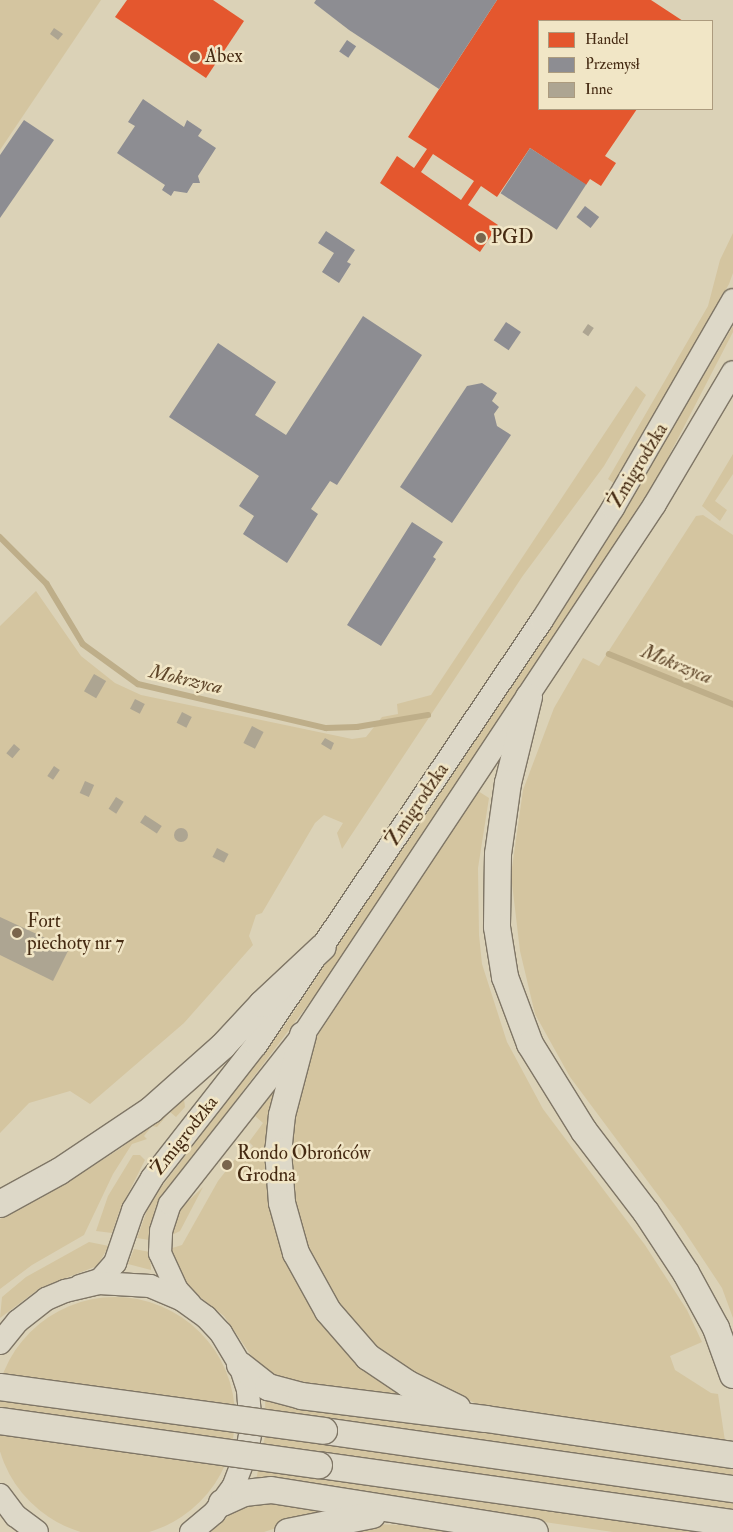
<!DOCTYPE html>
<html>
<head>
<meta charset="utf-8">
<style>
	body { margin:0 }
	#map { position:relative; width:733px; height:1532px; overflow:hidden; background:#dbd2b7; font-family:"IM FELL Double Pica",serif }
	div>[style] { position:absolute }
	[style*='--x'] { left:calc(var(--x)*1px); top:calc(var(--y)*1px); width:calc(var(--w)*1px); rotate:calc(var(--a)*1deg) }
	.green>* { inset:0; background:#d4c5a0 }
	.round { border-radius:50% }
	.shops>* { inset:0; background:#e4572e }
	.industry>* { inset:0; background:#8d8d92; transform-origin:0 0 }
	.stream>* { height:5.5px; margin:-2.75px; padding:0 2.75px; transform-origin:2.75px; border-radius:2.75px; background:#beae89 }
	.building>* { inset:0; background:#ada592; transform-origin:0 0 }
	.roads { filter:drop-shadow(1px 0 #7f7666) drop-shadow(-1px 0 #7f7666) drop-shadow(0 1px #7f7666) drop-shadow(0 -1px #7f7666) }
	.primary>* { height:22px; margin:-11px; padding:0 11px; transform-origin:11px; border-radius:11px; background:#ddd8c8 }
	.highway>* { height:26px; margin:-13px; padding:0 13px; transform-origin:13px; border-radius:13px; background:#ddd8c8 }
	.bridges { filter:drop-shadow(1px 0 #7f7666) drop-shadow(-1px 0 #7f7666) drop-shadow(0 1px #7f7666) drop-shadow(0 -1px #7f7666) }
	.highway-bridge>* { height:26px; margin:-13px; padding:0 13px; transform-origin:13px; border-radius:13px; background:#ddd8c8 }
	.dots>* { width:14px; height:14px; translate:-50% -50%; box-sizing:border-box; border:2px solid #f1e6c6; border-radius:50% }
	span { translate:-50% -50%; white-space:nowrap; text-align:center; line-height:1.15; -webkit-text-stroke:5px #f1e6c6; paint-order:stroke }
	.poi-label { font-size:19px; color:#452a12 }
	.left { translate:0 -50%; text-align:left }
	.street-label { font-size:19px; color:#452a12 }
	.water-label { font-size:20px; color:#60472b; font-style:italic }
	.legend { position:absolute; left:538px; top:20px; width:175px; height:90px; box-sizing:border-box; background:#f1e6c6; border:1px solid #ac9b7e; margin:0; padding:6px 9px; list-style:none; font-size:15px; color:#452a12 }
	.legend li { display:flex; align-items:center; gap:10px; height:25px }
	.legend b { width:25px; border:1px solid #ac9b7e }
</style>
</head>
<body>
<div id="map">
	<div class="green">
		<div style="clip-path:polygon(0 0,101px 0,0 150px)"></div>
		<div style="clip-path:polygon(733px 233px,733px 273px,729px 284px,615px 484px,608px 479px,708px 306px,720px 260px)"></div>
		<div style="clip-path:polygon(733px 326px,733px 332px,659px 475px,632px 518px,326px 981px,162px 1198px,155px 1209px,149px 1240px,137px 1238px,150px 1202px,283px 1028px,599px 552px)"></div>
		<div style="clip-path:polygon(636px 386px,646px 395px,604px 466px,522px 577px,342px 849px,337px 833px,343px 823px,324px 815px,315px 823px,262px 913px,256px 915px,249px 936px,253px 945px,184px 1023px,90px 1104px,70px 1091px,29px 1103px,0 1133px,0 626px,36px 591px,81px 656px,115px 683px,141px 695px,352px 739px,366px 737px,382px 717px,398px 714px,397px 704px,431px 695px)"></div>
		<div style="clip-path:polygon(733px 454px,733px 474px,715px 501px,727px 510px,720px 521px,702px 506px)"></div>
		<div style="clip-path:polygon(703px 515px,733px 535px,733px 1318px,722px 1288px,681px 1226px,570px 1077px,535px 1014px,520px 951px,511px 875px,523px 790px,554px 708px,583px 658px,599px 666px,696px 516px)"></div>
		<div style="clip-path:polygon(478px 791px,489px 798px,478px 868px,479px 935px,482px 964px,507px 1042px,543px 1109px,645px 1245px,687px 1310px,702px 1342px,670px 1356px,675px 1370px,711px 1393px,718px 1394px,725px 1441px,482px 1406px,405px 1373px,354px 1331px,297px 1232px,289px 1128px,314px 1041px)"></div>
		<div style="clip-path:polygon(279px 1076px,286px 1257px,311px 1306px,412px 1399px,299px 1385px,274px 1378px,257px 1364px,224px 1316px,186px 1286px,169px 1249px,182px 1245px,218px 1181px,236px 1158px,240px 1161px,253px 1146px,249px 1142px,263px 1123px,254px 1115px)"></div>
		<div style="clip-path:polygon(184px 1099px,185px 1107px,176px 1117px,170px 1112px,157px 1127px,152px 1126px,144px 1136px,147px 1139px,132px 1144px,113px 1174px,84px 1235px,32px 1265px,0 1289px,0 1219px,66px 1183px,121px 1148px)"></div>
		<div style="clip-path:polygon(133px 1155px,140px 1155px,145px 1160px,119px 1212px,112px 1233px,96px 1231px,108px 1196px)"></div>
		<div style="clip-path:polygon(203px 1187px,180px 1231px,168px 1237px,176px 1213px)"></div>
		<div style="clip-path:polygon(89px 1242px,109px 1246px,97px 1266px,40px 1288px,0 1318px,2px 1297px,26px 1277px)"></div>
		<div style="clip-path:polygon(134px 1249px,150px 1252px,151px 1270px,128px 1264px)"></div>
		<div class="round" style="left:-5px;top:1297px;width:240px;height:240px"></div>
		<div style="clip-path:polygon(265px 1399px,733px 1465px,733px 1532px,613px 1532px,256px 1480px,266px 1431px)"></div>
		<div style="clip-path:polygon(257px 1500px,330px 1510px,264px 1532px,211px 1532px,235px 1510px)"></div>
		<div style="clip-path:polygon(374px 1524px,424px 1526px,462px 1532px,320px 1532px)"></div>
	</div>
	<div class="shops">
		<div style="clip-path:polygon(127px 0,213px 0,244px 21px,206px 78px,115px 17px)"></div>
		<div style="clip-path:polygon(evenodd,497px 0,651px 0,683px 21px,539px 21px,539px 109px,637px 109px,605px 156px,616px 163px,601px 186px,590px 179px,586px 185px,530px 148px,497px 197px,481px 186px,468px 205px,498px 225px,480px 252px,380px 183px,397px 156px,414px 168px,427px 149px,408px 137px,497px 0,433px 154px,474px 181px,461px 200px,421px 172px,433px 154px)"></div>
	</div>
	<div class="industry">
		<div style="clip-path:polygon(316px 0,497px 0,439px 89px,349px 30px,314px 3px)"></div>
		<div style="left:347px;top:40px;width:11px;height:14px;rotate:34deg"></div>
		<div style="clip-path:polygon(143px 99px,184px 127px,187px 120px,202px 130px,198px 136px,216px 148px,198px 176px,200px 183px,193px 183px,187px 193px,174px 191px,171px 196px,162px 190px,165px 185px,117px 153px,135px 126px,128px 122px)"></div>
		<div style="clip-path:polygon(24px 120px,54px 140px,0 218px,0 155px)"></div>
		<div style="left:530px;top:148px;width:67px;height:54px;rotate:33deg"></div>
		<div style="left:585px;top:206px;width:18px;height:14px;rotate:38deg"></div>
		<div style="clip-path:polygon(326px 231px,355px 250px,347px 262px,351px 264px,339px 283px,322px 272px,334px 253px,318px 243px)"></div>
		<div style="clip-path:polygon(363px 316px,422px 355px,337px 485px,330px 481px,311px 509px,318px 514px,287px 563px,243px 534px,254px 516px,239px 506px,259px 476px,169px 417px,218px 343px,276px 382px,255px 415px,286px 435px)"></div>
		<div style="left:506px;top:322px;width:18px;height:22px;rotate:34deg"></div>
		<div style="clip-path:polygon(482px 383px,497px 393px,492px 401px,499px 407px,494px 414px,497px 426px,511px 435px,452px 523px,400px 487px,467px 386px)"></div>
		<div style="clip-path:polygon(412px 522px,443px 542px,433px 557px,436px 559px,381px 646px,347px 625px)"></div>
	</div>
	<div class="stream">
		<div style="--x:0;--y:537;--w:66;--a:45"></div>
		<div style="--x:47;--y:584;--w:70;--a:59"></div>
		<div style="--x:83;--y:644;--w:68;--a:36"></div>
		<div style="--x:138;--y:684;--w:193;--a:13.2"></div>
		<div style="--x:326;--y:728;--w:31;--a:-2"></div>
		<div style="--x:357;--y:727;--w:72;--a:-9.6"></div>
		<div style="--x:609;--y:654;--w:134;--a:22"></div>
	</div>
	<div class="building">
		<div style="clip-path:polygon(54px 28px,63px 34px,58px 40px,50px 34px)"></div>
		<div style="left:588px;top:324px;width:7px;height:10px;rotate:34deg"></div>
		<div style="left:94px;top:674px;width:14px;height:20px;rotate:30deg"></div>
		<div style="left:135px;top:699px;width:11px;height:11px;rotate:27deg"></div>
		<div style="left:182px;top:712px;width:11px;height:12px;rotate:27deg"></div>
		<div style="left:252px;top:726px;width:13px;height:19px;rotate:27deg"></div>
		<div style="clip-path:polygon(325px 738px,334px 743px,331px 750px,321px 744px)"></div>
		<div style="left:14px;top:744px;width:8px;height:12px;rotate:40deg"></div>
		<div style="left:54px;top:766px;width:7px;height:12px;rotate:34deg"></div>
		<div style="left:85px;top:781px;width:10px;height:13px;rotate:24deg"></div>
		<div style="left:116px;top:797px;width:9px;height:14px;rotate:32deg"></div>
		<div style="left:145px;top:815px;width:20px;height:9px;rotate:33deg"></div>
		<div class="round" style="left:174px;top:828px;width:14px;height:14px"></div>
		<div style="left:217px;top:848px;width:13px;height:10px;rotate:27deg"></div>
		<div style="clip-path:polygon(0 917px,69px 949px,53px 981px,0 955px)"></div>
	</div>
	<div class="roads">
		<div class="primary">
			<div style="--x:80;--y:1286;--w:21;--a:-17"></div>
			<div style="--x:100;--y:1280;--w:23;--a:-49"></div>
			<div style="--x:115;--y:1263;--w:56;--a:-71.2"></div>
			<div style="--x:133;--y:1210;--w:37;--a:-59"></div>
			<div style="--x:152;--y:1178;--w:169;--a:-52"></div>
			<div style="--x:256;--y:1045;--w:512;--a:-56.06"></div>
			<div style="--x:542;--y:620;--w:133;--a:-57.6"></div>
			<div style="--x:613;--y:508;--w:240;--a:-60"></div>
			<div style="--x:190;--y:1304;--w:19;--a:-133"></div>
			<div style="--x:177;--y:1290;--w:41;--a:-114.7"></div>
			<div style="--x:160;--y:1253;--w:22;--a:-87"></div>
			<div style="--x:161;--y:1231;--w:28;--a:-72"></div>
			<div style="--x:170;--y:1204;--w:215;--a:-51.8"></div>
			<div style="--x:303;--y:1035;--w:637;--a:-56.46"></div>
			<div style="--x:655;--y:504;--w:153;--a:-59.4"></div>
			<div style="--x:0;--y:1343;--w:28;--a:-51"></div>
			<div style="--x:18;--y:1321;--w:36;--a:-38"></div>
			<div style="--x:46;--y:1299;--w:21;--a:-23"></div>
			<div style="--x:65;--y:1291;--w:35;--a:-13"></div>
			<div style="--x:99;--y:1283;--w:51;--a:3.4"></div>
			<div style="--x:150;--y:1286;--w:34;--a:23"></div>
			<div style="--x:181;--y:1299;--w:31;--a:36"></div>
			<div style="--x:206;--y:1317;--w:22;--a:47"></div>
			<div style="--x:221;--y:1333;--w:37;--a:59"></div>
			<div style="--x:240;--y:1365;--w:26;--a:72"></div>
			<div style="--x:248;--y:1390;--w:40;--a:85.7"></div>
			<div style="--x:251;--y:1430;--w:21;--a:101"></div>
			<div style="--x:247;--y:1451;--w:39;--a:111"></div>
			<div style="--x:233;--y:1487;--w:32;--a:126"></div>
			<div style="--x:214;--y:1513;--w:30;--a:140"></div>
			<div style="--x:0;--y:1495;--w:26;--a:53"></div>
			<div style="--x:16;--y:1516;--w:26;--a:37"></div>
		</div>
		<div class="highway">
			<div style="--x:529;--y:697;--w:89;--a:103.7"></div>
			<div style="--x:508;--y:783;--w:72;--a:98"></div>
			<div style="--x:498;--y:854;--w:73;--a:90.8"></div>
			<div style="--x:497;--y:927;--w:51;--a:80.9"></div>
			<div style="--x:505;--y:977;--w:72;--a:69.5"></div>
			<div style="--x:530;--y:1044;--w:102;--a:58.2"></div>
			<div style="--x:584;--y:1131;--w:102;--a:52.6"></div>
			<div style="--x:646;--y:1212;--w:73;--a:56.7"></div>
			<div style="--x:686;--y:1273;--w:63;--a:61.4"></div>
			<div style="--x:716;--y:1328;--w:50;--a:70.1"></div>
			<div style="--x:303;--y:1035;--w:83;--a:104.7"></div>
			<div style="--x:282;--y:1115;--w:36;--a:96"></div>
			<div style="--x:278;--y:1151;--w:52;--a:85.6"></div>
			<div style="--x:282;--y:1203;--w:52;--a:74.4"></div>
			<div style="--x:296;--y:1253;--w:66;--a:61.1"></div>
			<div style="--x:328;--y:1311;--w:61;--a:49"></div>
			<div style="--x:368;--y:1357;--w:48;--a:34"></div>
			<div style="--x:408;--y:1384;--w:55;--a:26.1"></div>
			<div style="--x:0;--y:1204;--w:68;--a:-28.8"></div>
			<div style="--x:60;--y:1171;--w:110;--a:-33.8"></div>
			<div style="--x:151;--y:1110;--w:96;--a:-41.6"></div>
			<div style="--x:223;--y:1046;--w:57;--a:-47.1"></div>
			<div style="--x:262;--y:1004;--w:83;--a:-43.1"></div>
			<div style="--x:240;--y:1365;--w:36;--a:38"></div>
			<div style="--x:268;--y:1387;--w:34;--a:15"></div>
			<div style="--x:301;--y:1396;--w:186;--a:7.1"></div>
			<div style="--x:486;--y:1419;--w:250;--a:8.3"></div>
			<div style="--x:324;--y:1431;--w:413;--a:8.1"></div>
			<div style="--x:319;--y:1465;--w:418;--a:8"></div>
			<div style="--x:222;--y:1503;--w:24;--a:-24"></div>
			<div style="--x:244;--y:1493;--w:27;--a:-6"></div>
			<div style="--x:271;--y:1490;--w:267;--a:9"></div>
			<div style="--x:288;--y:1532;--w:86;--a:-11.4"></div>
		</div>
	</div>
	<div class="bridges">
		<div class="highway-bridge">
			<div style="--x:0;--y:1387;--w:327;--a:7.7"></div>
			<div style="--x:0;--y:1421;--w:322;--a:7.9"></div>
		</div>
	</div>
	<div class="dots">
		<div style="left:195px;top:57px;background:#7a654c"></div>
		<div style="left:481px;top:238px;background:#7a654c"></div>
		<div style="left:17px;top:933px;background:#7a654c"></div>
		<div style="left:227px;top:1165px;background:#7a654c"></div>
	</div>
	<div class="poi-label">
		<span class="left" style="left:205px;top:57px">Abex</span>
		<span class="left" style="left:491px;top:238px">PGD</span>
		<span class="left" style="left:27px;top:933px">Fort<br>piechoty nr 7</span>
		<span class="left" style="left:237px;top:1165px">Rondo Obrońców<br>Grodna</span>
	</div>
	<div class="street-label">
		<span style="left:639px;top:466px;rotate:-59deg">Żmigrodzka</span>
		<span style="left:418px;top:805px;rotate:-56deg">Żmigrodzka</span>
		<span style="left:185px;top:1136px;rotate:-52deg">Żmigrodzka</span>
	</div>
	<div class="water-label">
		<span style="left:677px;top:664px;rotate:22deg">Mokrzyca</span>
		<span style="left:186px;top:679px;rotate:13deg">Mokrzyca</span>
	</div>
	<ul class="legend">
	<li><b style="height:14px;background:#e4572e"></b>Handel</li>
	<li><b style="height:14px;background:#8d8d92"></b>Przemysł</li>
	<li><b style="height:14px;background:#ada592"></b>Inne</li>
	</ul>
</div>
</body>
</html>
